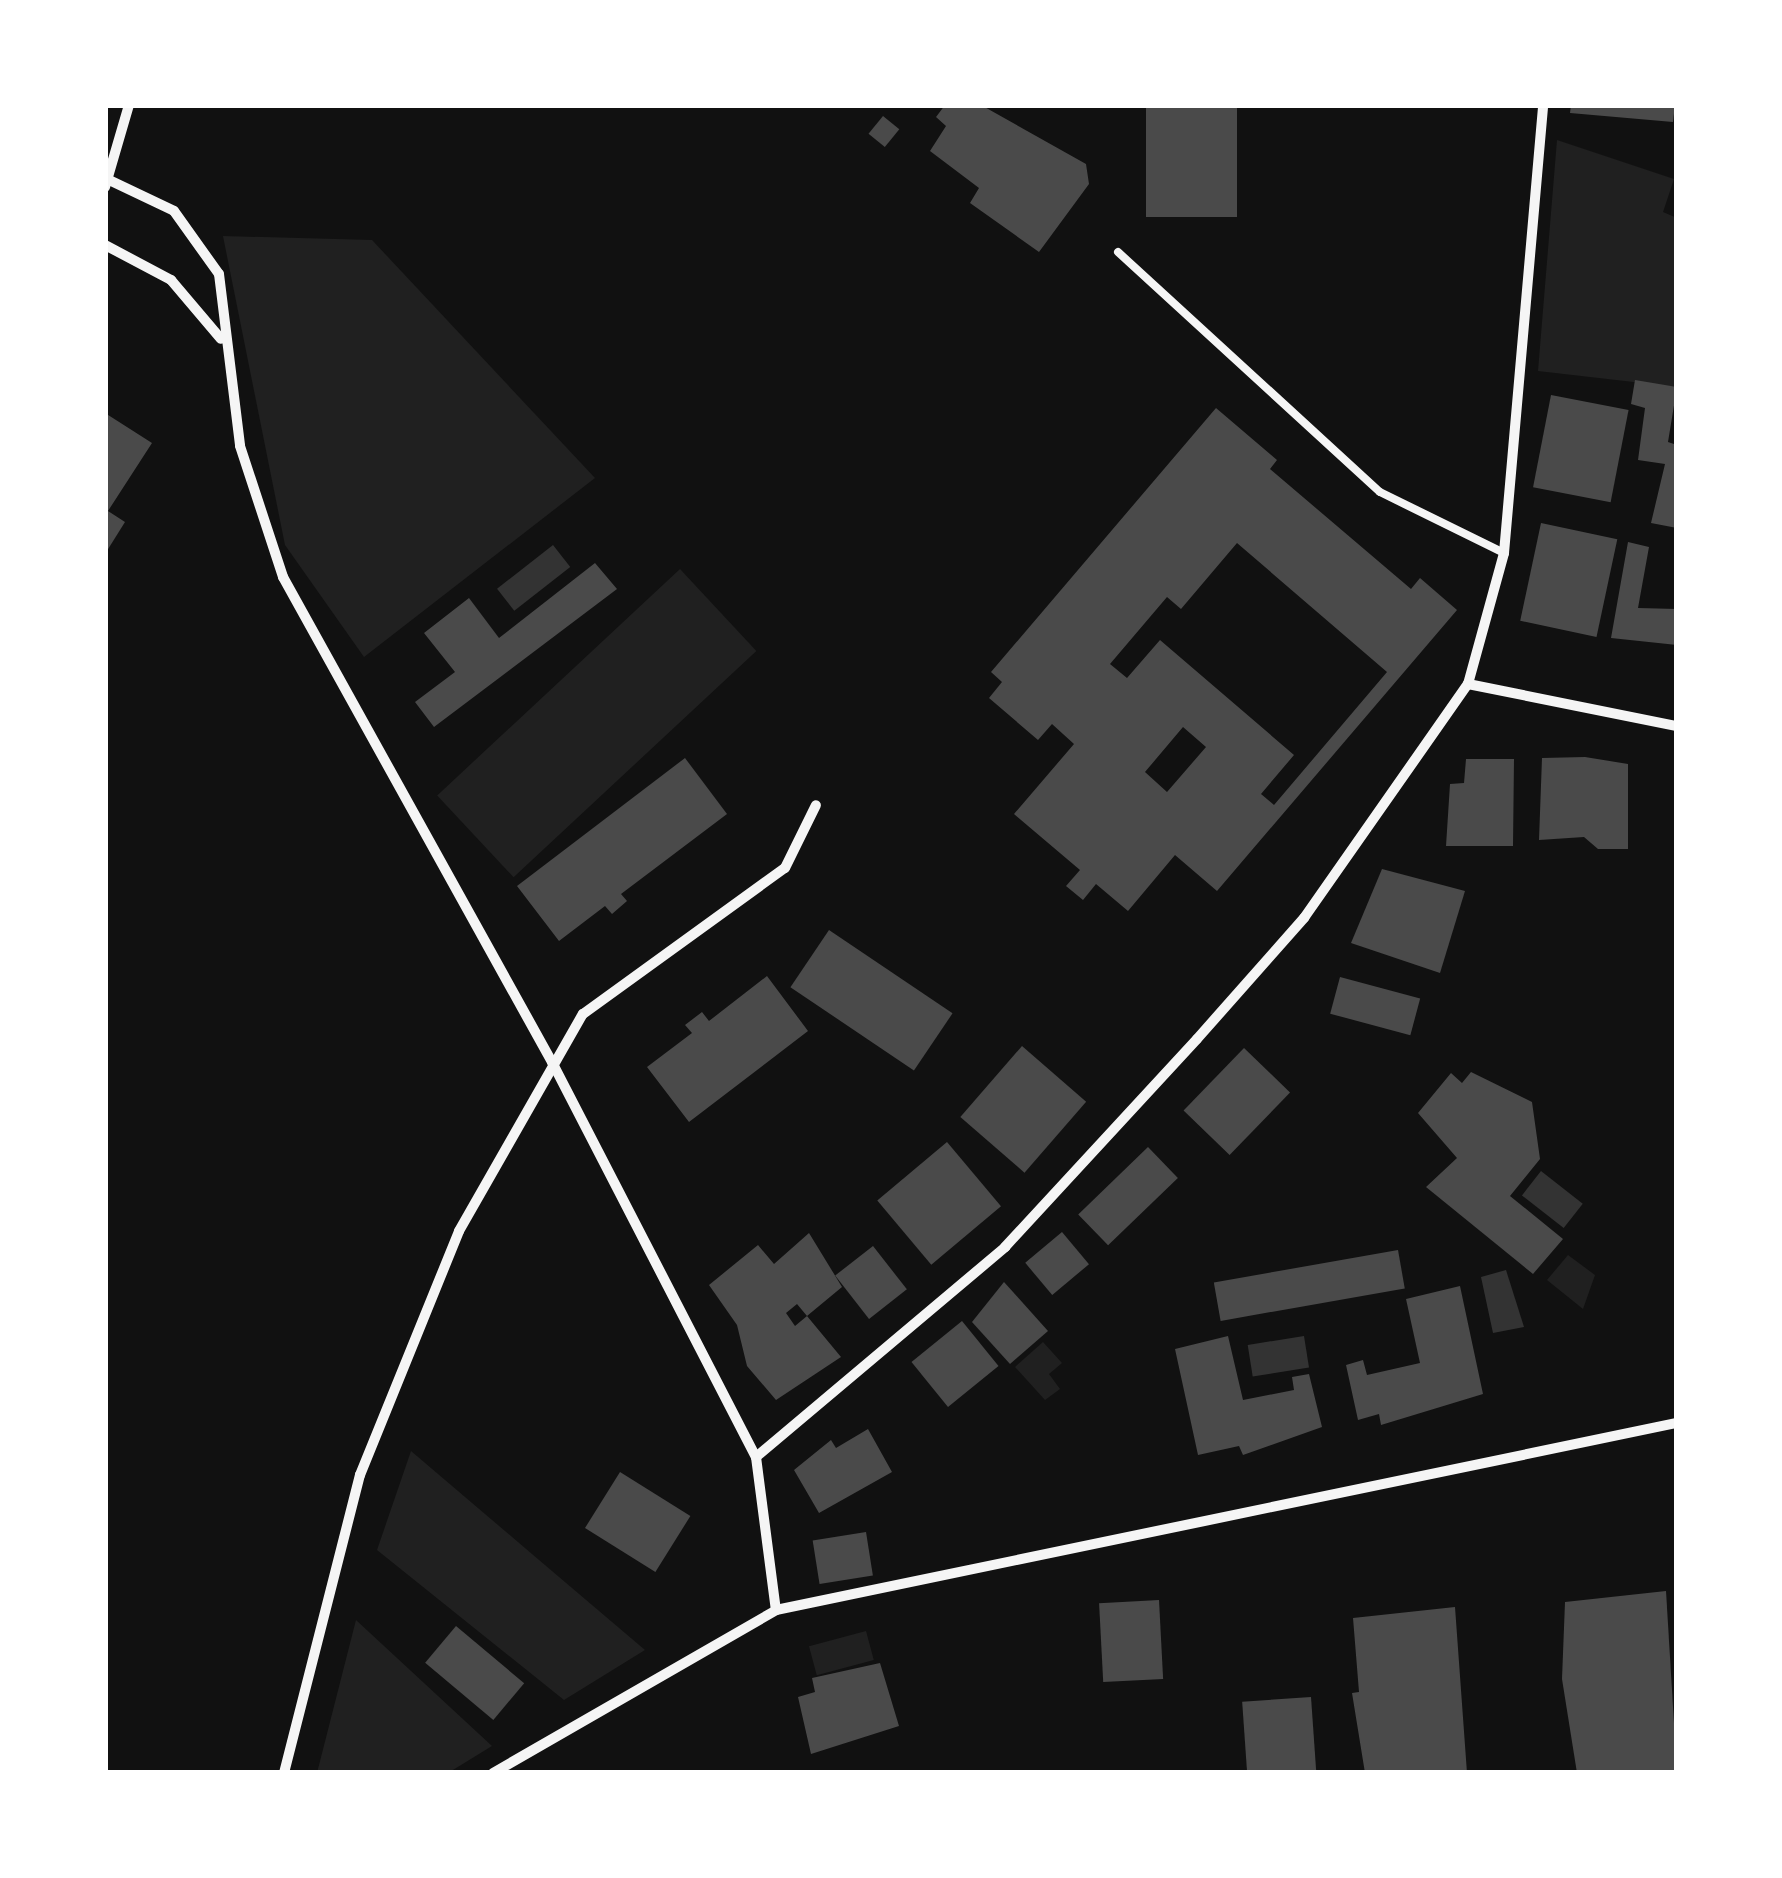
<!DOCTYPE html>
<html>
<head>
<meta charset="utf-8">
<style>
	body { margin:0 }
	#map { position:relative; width:1782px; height:1878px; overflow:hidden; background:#111; font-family:Commissioner,sans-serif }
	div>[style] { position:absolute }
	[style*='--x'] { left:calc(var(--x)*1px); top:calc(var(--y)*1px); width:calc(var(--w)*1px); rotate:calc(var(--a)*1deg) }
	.green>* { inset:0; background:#202020; transform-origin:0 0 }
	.water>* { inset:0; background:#333; transform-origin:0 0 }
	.building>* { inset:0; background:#4a4a4a; transform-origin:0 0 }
	.service>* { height:8px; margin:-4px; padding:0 4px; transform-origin:4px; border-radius:4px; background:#f5f5f5 }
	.minor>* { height:10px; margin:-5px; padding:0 5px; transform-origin:5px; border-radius:5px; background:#f5f5f5 }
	span { translate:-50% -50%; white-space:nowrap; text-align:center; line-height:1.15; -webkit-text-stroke:8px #fff; paint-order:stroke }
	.frame { position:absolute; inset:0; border:108px solid #fff; pointer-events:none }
</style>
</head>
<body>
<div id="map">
	<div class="green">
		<div style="clip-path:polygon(1557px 140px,1674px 179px,1663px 212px,1677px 218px,1677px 387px,1538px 371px)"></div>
		<div style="clip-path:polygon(223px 236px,372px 240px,595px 478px,364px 657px,285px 545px)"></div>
		<div style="left:680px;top:569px;width:112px;height:332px;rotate:47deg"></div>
		<div style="clip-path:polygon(1568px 1255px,1595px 1275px,1583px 1309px,1547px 1280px)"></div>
		<div style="clip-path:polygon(1043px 1342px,1062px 1363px,1049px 1374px,1060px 1389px,1045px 1400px,1015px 1367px)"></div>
		<div style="clip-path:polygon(411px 1451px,532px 1554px,645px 1650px,564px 1700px,377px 1550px)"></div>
		<div style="clip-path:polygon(356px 1620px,492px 1746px,448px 1773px,317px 1773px)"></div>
		<div style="left:866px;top:1631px;width:30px;height:59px;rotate:75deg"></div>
	</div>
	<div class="water">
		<div style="left:553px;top:545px;width:28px;height:71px;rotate:52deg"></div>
		<div style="left:1541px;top:1171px;width:53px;height:31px;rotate:38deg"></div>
		<div style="clip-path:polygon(1506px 1270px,1524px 1327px,1493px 1333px,1481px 1277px)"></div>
		<div style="left:1304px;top:1336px;width:32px;height:57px;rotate:81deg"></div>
	</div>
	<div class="building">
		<div style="clip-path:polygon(945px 105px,981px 105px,1086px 164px,1089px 184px,1039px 252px,970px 203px,979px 188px,930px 151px,946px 126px,936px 117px)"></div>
		<div style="left:1146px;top:105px;width:91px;height:112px"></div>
		<div style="clip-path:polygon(1571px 105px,1675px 105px,1673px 122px,1570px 113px)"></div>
		<div style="left:883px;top:116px;width:21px;height:23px;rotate:39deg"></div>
		<div style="clip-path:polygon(1635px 380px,1677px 387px,1668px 442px,1677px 445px,1677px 528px,1651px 523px,1665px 464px,1638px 460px,1645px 408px,1631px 404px)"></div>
		<div style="left:1551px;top:395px;width:79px;height:94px;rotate:11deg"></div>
		<div style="clip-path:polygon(evenodd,1216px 408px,1277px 460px,1270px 469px,1411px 589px,1420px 578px,1457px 610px,1217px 891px,1175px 855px,1128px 911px,1096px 884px,1083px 900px,1066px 886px,1080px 870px,1014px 814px,1074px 744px,1052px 724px,1038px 740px,989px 698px,1002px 682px,991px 672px,1216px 408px,1237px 543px,1387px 672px,1274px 805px,1261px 794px,1294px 755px,1160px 640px,1127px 678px,1110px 664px,1167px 597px,1181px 609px,1237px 543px,1216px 408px,1183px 727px,1206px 747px,1167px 792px,1145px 772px,1183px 727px)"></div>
		<div style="clip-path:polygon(105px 413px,152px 443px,108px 511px,125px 522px,105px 554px)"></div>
		<div style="left:1541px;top:523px;width:78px;height:100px;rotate:12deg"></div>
		<div style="clip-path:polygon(1628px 542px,1649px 547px,1638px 608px,1677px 609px,1677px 645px,1611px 638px)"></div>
		<div style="clip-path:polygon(595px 563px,617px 589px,434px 727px,415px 702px,455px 672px,424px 633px,469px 598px,499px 638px)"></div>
		<div style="clip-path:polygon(1585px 757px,1628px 764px,1628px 849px,1598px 849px,1584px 837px,1539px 840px,1542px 758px)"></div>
		<div style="clip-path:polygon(685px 758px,727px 814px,621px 894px,627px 901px,612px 914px,605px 906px,559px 941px,517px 886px)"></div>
		<div style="clip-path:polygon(1466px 759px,1514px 759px,1513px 846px,1446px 846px,1450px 784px,1464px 783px)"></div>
		<div style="clip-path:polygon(1382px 869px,1465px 891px,1440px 973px,1351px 943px)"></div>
		<div style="left:829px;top:930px;width:149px;height:69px;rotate:34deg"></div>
		<div style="clip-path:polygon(767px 976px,808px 1031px,689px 1122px,647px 1067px,692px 1033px,685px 1025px,702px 1012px,709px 1021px)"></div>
		<div style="left:1340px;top:977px;width:83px;height:38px;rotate:15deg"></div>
		<div style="left:1022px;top:1046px;width:85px;height:94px;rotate:41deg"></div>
		<div style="left:1244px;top:1048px;width:64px;height:87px;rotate:44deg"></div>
		<div style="clip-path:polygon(1471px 1072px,1532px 1102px,1540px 1159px,1510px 1196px,1563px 1239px,1533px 1274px,1426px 1187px,1457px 1158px,1418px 1113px,1451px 1073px,1462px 1083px)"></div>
		<div style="left:947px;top:1142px;width:84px;height:91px;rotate:50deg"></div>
		<div style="left:1148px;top:1147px;width:43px;height:97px;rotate:46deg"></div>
		<div style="left:1062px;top:1232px;width:42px;height:48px;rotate:50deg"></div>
		<div style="clip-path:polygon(evenodd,809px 1233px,842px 1287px,807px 1316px,841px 1357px,776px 1400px,747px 1366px,737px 1325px,709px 1285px,758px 1245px,774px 1264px,809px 1233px,797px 1304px,807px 1316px,795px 1326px,786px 1313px,797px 1304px)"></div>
		<div style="left:873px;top:1246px;width:55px;height:48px;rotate:52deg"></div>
		<div style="left:1398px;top:1250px;width:39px;height:187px;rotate:80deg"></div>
		<div style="clip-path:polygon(1004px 1282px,1048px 1331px,1010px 1364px,972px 1322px)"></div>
		<div style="clip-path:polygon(1460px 1286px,1483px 1394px,1381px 1425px,1379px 1414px,1358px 1420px,1346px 1365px,1363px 1360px,1367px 1375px,1420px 1363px,1406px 1299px)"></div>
		<div style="left:962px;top:1321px;width:58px;height:65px;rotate:51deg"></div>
		<div style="clip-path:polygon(1228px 1336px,1243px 1400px,1294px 1390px,1292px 1377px,1309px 1374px,1322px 1427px,1243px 1455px,1239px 1446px,1198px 1455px,1175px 1349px)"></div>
		<div style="clip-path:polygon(868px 1429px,892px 1472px,819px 1513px,794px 1470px,831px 1440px,836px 1448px)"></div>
		<div style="left:620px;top:1472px;width:83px;height:66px;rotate:32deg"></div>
		<div style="left:866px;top:1532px;width:44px;height:54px;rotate:81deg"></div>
		<div style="clip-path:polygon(1666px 1591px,1677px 1773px,1577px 1773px,1562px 1679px,1565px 1602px)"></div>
		<div style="left:1159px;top:1600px;width:79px;height:60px;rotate:87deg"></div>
		<div style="clip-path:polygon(1455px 1607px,1467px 1773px,1365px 1773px,1352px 1693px,1359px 1692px,1353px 1618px)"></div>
		<div style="left:456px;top:1626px;width:89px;height:48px;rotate:40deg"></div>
		<div style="clip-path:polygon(880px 1663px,899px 1726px,811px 1754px,798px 1697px,815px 1692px,812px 1678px)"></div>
		<div style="left:1311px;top:1697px;width:76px;height:69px;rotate:86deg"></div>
	</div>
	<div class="service">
		<div style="--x:1118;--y:252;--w:355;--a:42.5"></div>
		<div style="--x:1380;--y:492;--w:138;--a:26.2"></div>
	</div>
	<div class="minor">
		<div style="--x:107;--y:179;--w:74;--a:25.5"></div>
		<div style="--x:174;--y:211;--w:77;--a:54.5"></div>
		<div style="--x:219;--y:274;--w:173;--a:83"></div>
		<div style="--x:240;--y:446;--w:138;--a:71.8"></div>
		<div style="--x:283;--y:577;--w:555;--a:60.99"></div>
		<div style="--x:552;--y:1062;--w:445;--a:62.7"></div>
		<div style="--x:756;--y:1457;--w:154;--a:82.6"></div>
		<div style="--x:105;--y:187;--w:85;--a:-73.7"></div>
		<div style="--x:105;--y:245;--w:75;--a:27.9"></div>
		<div style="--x:171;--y:280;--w:77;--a:49.7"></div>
		<div style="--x:1468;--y:684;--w:213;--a:11.4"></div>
		<div style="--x:756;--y:1457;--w:326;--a:-40.1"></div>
		<div style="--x:1005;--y:1247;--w:283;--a:-47.3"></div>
		<div style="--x:1197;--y:1039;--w:162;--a:-48.5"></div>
		<div style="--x:1304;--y:918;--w:286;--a:-55"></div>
		<div style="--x:1468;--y:684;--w:136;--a:-74.6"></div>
		<div style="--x:1504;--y:553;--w:450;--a:-85"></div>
		<div style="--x:284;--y:1773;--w:308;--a:-75.7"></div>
		<div style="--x:360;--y:1475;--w:263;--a:-67.9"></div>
		<div style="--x:459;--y:1231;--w:250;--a:-60.3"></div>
		<div style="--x:583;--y:1014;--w:249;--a:-35.9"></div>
		<div style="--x:785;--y:868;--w:70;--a:-63.8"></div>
		<div style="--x:493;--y:1773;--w:327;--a:-29.9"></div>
		<div style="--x:776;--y:1610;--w:920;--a:-11.73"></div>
	</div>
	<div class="frame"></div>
</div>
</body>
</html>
